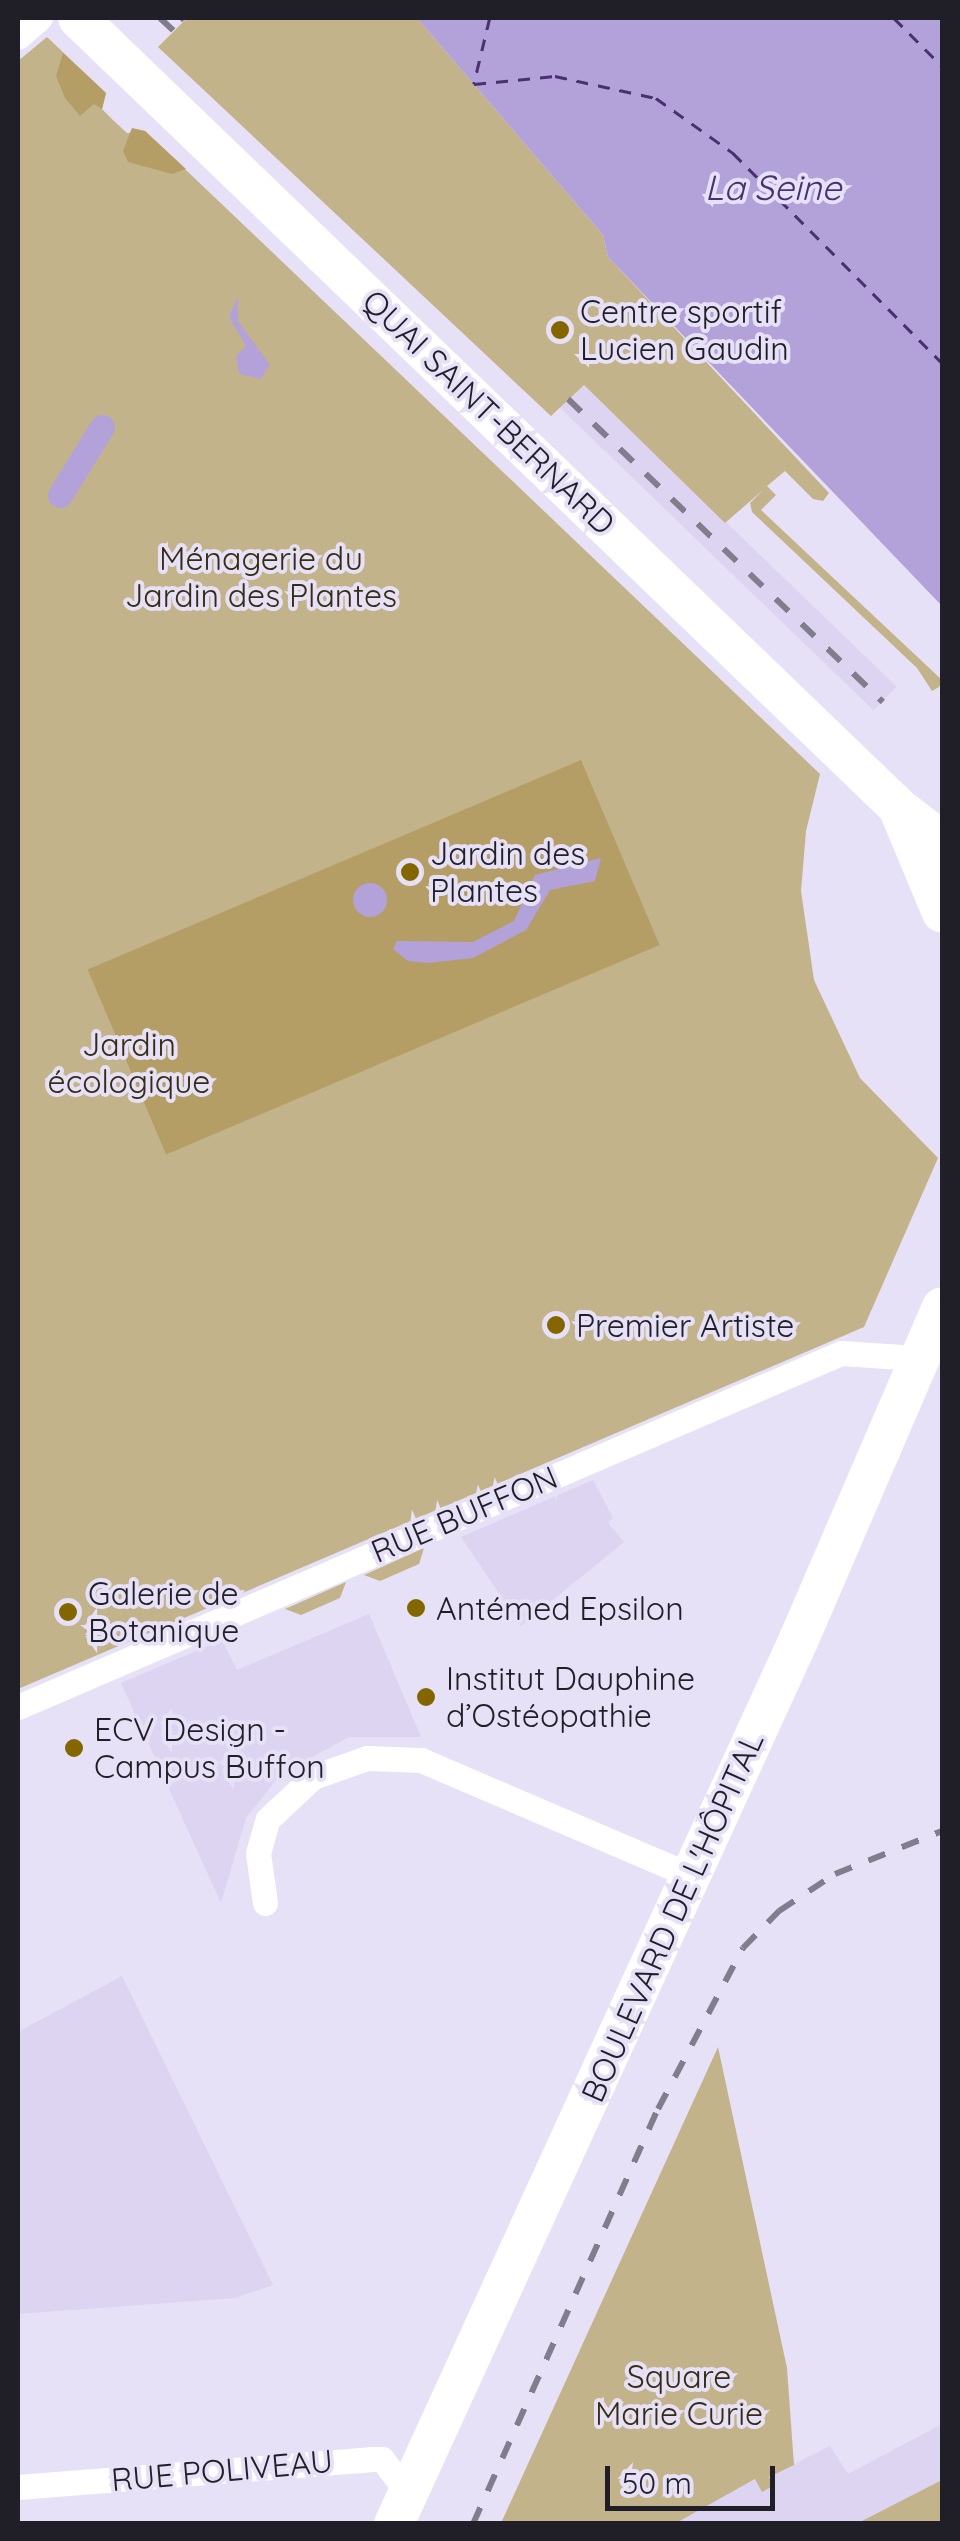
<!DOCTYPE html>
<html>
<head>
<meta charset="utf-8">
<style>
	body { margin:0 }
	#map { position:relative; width:960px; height:2541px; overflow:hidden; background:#e6e1f6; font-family:Quicksand,sans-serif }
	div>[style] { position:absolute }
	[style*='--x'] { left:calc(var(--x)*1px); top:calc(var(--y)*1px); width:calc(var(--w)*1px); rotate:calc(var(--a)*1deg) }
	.built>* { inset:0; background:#dcd4f0; transform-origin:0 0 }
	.green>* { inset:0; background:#c3b38a }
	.forest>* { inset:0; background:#b49e66; transform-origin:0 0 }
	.water>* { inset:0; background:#b2a2d9 }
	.round { border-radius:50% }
	.canal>* { height:25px; margin:-12.5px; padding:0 12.5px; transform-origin:12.5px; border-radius:12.5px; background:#b2a2d9 }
	.ferry>* { height:2.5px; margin-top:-1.25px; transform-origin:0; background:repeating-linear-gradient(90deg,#483071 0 12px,transparent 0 22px) }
	.minor>* { height:25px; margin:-12.5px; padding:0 12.5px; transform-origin:12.5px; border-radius:12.5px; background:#fff }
	.primary>* { height:40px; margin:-20px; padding:0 20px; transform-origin:20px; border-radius:20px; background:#fff }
	.rail>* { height:6px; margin-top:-3px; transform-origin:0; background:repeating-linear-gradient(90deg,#817d8c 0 18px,transparent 0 36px) }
	.dots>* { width:28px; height:28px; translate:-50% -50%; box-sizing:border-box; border:5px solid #e6e1f6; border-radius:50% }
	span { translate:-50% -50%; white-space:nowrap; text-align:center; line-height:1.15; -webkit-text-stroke:8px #e6e1f6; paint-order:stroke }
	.poi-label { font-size:32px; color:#201e26 }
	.left { translate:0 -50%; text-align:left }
	.street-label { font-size:32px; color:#201e26 }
	.park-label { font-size:32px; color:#372c12 }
	.water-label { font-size:35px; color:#483071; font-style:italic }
	.frame { position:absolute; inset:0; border:20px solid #201e26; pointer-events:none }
	.scale { position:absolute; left:605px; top:2466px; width:170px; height:45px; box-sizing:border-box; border:5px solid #201e26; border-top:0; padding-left:12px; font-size:30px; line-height:35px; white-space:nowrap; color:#201e26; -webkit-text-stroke:8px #e6e1f6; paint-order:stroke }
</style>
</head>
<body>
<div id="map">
	<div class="built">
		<div style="left:583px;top:384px;width:436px;height:33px;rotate:44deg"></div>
		<div style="clip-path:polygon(593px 1480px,613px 1518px,608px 1523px,624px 1542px,521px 1626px,461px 1537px)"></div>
		<div style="clip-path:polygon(369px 1614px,421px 1737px,349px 1737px,281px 1774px,246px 1818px,221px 1903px,121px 1683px,222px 1640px,237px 1670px)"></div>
		<div style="clip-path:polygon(122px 1976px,273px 2285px,235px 2298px,18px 2314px,18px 2032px)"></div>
		<div style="clip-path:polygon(942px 2424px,942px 2523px,675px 2521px,756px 2479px,762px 2491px,768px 2489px,769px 2477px,830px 2446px,848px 2474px)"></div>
	</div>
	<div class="green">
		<div style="clip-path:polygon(187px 18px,417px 18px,603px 235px,608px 257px,829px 493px,823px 501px,813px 499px,785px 471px,767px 486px,776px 495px,761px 510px,942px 680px,939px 687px,932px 691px,917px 668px,752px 512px,750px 503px,763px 490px,725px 523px,584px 385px,551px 416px,158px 47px)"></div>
		<div style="clip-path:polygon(47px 37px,106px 93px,102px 109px,114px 121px,127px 133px,145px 131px,820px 774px,806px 831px,801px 891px,814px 980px,860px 1078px,938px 1158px,864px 1327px,18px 1689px,18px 61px)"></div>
		<div style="clip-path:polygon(424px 1548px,419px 1564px,380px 1581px,364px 1575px)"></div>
		<div style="clip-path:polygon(346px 1582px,340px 1598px,301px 1615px,285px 1609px)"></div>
		<div style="clip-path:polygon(718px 2047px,787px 2368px,794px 2465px,769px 2477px,773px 2486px,762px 2492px,755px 2479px,676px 2523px,501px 2523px)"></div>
		<div style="clip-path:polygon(942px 2480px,942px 2523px,858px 2523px)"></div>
	</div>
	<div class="forest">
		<div style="clip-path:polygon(63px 53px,106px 93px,102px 109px,94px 104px,80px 116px,65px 98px,56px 76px)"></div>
		<div style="clip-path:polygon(132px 128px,145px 131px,186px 169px,172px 174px,128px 162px,123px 151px)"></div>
		<div style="left:581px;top:760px;width:201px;height:536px;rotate:67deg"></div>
	</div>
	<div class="water">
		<div style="clip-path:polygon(417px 18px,942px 18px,942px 606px,608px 257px,603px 235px)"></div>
		<div style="clip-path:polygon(238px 296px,238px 321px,270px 365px,261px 379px,239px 374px,236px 356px,246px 346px,229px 317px)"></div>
		<div style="clip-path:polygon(601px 858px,595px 881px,550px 890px,526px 930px,473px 958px,428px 963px,408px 961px,393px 949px,397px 941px,473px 942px,514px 921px,535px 875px)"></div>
		<div class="round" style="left:353px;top:883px;width:34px;height:34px"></div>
	</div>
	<div class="canal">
		<div style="--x:60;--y:495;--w:80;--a:-58.3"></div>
	</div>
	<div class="ferry">
		<div style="--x:490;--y:18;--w:68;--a:103.6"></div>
		<div style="--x:474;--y:84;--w:81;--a:-5.6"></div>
		<div style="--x:555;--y:76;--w:103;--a:12.3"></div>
		<div style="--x:656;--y:98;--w:95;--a:35.5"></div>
		<div style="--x:733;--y:153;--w:296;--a:45.1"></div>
		<div style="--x:894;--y:18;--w:68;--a:45"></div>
	</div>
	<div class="minor">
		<div style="--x:18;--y:37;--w:29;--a:-41"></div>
		<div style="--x:18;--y:1707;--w:896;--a:-23.27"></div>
		<div style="--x:841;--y:1353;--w:76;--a:3.8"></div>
		<div style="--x:265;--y:1903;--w:50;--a:-98"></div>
		<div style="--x:258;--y:1853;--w:35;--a:-74"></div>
		<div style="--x:268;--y:1819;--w:62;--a:-43"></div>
		<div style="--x:313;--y:1777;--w:57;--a:-19.4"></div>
		<div style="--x:367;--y:1758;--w:54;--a:2.1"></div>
		<div style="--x:421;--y:1760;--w:294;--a:23.2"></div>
		<div style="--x:18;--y:2487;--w:353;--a:-4.5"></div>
		<div style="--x:370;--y:2459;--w:12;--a:0"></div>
		<div style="--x:382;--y:2459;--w:44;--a:52.4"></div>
	</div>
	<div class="primary">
		<div style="--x:78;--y:18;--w:1139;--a:43.9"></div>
		<div style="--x:899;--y:808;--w:54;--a:37.5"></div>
		<div style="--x:900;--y:812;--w:109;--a:67.4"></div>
		<div style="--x:394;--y:2524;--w:973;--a:-65.41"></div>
		<div style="--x:799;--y:1639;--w:361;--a:-66.7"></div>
	</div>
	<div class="rail">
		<div style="--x:160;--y:18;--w:19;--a:43"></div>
		<div style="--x:182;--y:18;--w:3;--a:45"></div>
		<div style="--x:568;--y:399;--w:437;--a:43.9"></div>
		<div style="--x:473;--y:2524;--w:454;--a:-66"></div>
		<div style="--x:658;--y:2109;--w:182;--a:-62.2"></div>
		<div style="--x:743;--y:1948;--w:52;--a:-45.8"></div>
		<div style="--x:779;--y:1911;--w:67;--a:-33.5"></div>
		<div style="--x:835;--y:1874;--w:115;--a:-21.9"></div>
	</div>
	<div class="dots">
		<div style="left:560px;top:330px;background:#846600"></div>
		<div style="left:410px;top:872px;background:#846600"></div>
		<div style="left:556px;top:1325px;background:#846600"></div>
		<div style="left:416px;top:1608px;background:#846600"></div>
		<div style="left:68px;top:1612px;background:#846600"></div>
		<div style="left:426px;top:1697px;background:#846600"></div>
		<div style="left:74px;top:1748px;background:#846600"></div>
	</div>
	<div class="poi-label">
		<span class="left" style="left:580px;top:330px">Centre sportif<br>Lucien Gaudin</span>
		<span class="left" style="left:430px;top:872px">Jardin des<br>Plantes</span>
		<span class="left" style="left:576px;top:1325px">Premier Artiste</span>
		<span class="left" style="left:88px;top:1612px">Galerie de<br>Botanique</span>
		<span class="left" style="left:436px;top:1608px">Antémed Epsilon</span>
		<span class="left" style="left:446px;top:1697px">Institut Dauphine<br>d’Ostéopathie</span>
		<span class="left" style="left:94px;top:1748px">ECV Design -<br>Campus Buffon</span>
	</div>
	<div class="street-label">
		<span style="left:489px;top:412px;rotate:44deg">QUAI SAINT-BERNARD</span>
		<span style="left:464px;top:1514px;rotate:-23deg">RUE BUFFON</span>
		<span style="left:672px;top:1917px;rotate:-66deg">BOULEVARD DE L'HÔPITAL</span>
		<span style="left:222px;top:2470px;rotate:-5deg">RUE POLIVEAU</span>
	</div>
	<div class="park-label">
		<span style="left:261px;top:577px">Ménagerie du<br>Jardin des Plantes</span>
		<span style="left:129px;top:1063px">Jardin<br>écologique</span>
		<span style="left:679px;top:2395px">Square<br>Marie Curie</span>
	</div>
	<div class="water-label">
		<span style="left:773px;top:187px">La Seine</span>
	</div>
	<div class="frame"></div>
	<div class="scale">50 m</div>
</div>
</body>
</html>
